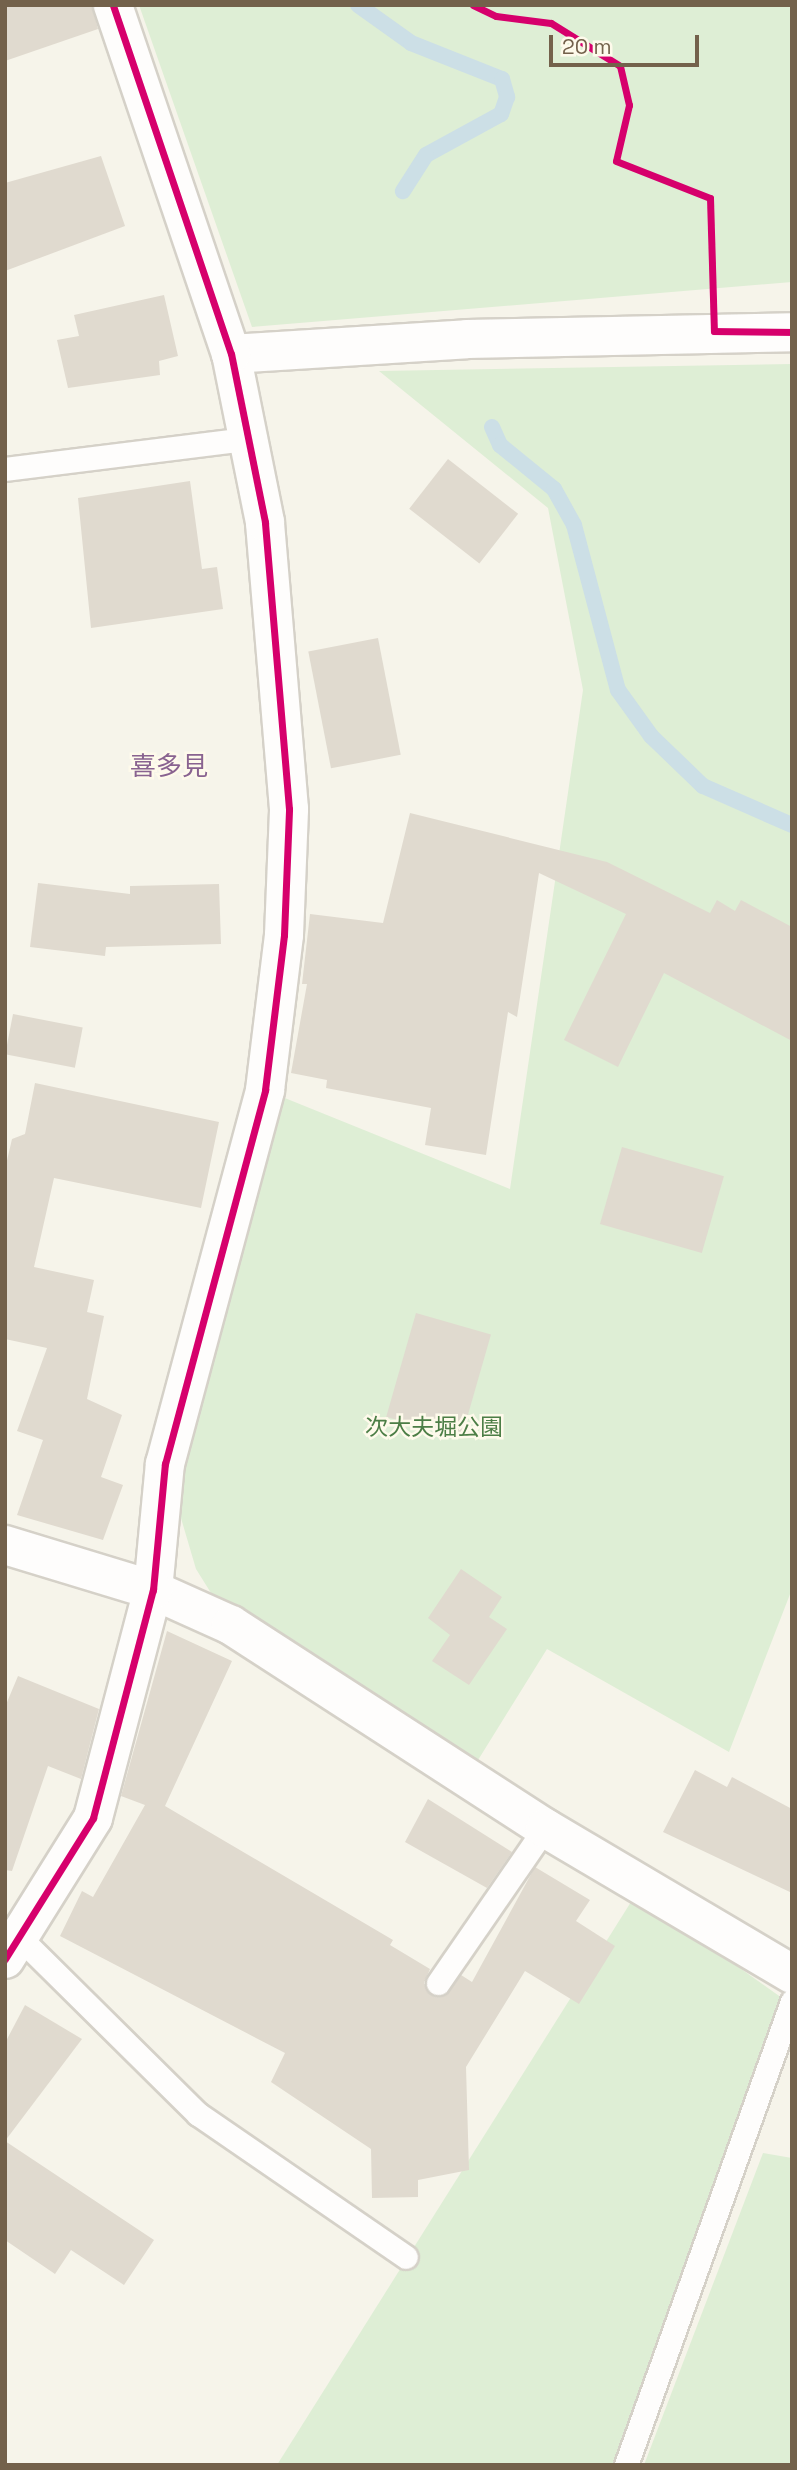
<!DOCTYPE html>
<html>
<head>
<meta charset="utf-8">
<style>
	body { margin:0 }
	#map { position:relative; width:797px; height:2470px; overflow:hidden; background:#f6f4ea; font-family:"Space Grotesk","Noto Sans JP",sans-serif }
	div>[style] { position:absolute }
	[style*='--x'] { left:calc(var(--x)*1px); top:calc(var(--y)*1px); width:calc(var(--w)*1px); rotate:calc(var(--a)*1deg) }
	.green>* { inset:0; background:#deeed5 }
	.stream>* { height:16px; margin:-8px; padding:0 8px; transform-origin:8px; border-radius:8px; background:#ccdfe6 }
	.building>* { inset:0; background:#e0dacf; transform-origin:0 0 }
	.roads { filter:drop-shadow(2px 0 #d5d1c8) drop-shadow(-2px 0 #d5d1c8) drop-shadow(0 2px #d5d1c8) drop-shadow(0 -2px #d5d1c8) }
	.lane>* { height:23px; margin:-11.5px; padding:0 11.5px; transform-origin:11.5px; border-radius:11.5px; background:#fefdfc }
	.street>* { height:38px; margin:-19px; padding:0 19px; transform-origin:19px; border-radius:19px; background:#fefdfc }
	.secondary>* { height:38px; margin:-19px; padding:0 19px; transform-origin:19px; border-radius:19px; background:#fefdfc }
	.cycleway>* { height:7px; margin:-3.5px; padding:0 3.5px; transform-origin:3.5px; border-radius:3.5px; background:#d6006c }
	span { translate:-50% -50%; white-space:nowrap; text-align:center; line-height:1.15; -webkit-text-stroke:5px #fefaeb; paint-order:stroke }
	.park-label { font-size:23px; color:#4c7e46 }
	.quarter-label { font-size:26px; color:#896390 }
	.frame { position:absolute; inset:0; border:7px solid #73614b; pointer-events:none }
	.scale { position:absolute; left:549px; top:35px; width:150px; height:32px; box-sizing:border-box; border:4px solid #73614b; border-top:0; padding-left:9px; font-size:21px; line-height:24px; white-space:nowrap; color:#73614b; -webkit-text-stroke:5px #fefaeb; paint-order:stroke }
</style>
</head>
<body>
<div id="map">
	<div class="green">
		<div style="clip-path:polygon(139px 5px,792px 5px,792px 282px,252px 327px)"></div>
		<div style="clip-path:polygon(792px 364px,792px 1589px,729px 1752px,547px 1649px,470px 1773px,231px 1625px,196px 1569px,165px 1464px,265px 1090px,510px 1189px,583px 690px,548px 508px,379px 371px)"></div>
		<div style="clip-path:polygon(636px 1894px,782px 1998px,612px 2465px,277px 2465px)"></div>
		<div style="clip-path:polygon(763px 2153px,792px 2158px,792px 2465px,644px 2465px)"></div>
	</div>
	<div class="stream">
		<div style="--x:358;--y:5;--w:65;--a:35.6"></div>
		<div style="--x:411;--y:43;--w:98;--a:21.6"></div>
		<div style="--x:502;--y:79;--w:19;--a:74"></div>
		<div style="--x:507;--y:97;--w:18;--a:109"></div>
		<div style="--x:501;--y:114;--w:85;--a:151.3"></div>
		<div style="--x:426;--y:155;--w:43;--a:122.6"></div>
		<div style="--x:492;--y:427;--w:20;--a:66"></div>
		<div style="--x:500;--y:445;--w:70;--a:39.2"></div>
		<div style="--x:554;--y:489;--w:41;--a:60.9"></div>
		<div style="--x:574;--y:525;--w:171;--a:75.1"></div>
		<div style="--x:618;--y:690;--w:57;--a:54.3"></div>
		<div style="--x:651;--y:736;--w:72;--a:43.9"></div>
		<div style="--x:703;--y:786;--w:97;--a:23.7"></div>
	</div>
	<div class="building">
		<div style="clip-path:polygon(5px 5px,92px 5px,98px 29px,5px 61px)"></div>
		<div style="clip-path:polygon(101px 156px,125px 226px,5px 271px,5px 183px)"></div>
		<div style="clip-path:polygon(164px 295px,178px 356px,159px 361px,160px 375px,68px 388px,57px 340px,79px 336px,74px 315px)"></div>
		<div style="left:448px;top:459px;width:89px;height:63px;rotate:38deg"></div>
		<div style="clip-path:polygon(190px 481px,202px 569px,217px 567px,223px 609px,91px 628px,78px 498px)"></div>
		<div style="left:378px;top:638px;width:119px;height:71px;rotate:79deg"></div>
		<div style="clip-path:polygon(410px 813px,607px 862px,710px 913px,717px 900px,735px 911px,741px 900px,792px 927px,792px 1041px,664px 973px,618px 1067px,564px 1040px,626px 914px,539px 873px,517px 1017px,508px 1012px,486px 1155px,425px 1145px,431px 1108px,326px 1088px,327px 1080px,291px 1073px,307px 984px,302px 984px,310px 914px,383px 923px)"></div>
		<div style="clip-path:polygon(38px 883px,130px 894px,130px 886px,219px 884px,221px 944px,106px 947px,105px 956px,30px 947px)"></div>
		<div style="left:13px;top:1014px;width:71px;height:41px;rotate:11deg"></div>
		<div style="clip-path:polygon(35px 1083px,219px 1122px,201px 1208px,54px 1178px,34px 1267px,94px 1280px,87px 1312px,104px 1316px,87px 1399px,122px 1415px,101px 1477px,123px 1485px,103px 1540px,17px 1515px,43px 1440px,17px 1431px,47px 1348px,5px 1339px,5px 1169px,12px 1139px,25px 1134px)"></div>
		<div style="left:622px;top:1147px;width:106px;height:80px;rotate:16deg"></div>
		<div style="left:416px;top:1313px;width:78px;height:108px;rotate:16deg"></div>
		<div style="clip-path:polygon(461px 1569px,502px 1597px,489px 1617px,507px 1629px,469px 1685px,432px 1661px,450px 1635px,428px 1618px)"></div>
		<div style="clip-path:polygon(167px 1631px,232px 1661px,165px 1806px,393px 1940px,390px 1945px,430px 1969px,424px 1983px,430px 1994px,445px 1995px,461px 1975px,472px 1982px,535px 1867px,590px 1900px,576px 1921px,615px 1946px,579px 2004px,525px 1971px,466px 2067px,469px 2170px,418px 2180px,418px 2197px,372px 2198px,371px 2149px,271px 2082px,285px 2053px,60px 1936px,82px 1891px,93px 1897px,145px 1805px,121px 1796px)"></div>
		<div style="clip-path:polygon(18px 1676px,99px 1709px,81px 1779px,48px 1766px,12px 1871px,5px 1870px,5px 1707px)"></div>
		<div style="clip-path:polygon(695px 1770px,727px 1787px,732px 1777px,792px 1809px,792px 1893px,663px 1832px)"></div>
		<div style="clip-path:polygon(428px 1799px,512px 1852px,487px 1888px,405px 1842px)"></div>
		<div style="clip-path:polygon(25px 2005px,82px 2039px,5px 2141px,5px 2043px)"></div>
		<div style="clip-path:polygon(5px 2141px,154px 2240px,124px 2285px,71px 2250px,55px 2274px,5px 2240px)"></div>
	</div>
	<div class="roads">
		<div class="lane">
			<div style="--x:5;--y:469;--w:244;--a:-7.1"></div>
			<div style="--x:17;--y:1935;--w:255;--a:44.7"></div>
			<div style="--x:198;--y:2114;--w:252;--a:34.5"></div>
			<div style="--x:438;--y:1983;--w:188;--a:-55.4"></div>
			<div style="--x:626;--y:2465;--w:493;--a:-70.3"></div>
		</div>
		<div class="street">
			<div style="--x:231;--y:354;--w:236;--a:-3.6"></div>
			<div style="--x:467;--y:339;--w:325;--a:-1.2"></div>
			<div style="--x:153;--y:1590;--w:85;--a:24.2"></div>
			<div style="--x:231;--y:1625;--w:374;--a:32.9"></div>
			<div style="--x:545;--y:1828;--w:287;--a:30.6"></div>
			<div style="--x:5;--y:1959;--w:166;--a:-58"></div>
			<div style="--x:93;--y:1818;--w:236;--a:-75.3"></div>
			<div style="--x:153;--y:1590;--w:127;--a:-84.6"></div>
			<div style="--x:165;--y:1464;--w:387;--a:-75"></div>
			<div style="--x:265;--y:1090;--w:156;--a:-83"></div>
			<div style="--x:284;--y:935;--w:126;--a:-87.7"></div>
			<div style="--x:289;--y:809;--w:288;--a:-94.8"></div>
			<div style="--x:265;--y:522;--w:171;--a:-101.4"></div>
			<div style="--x:231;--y:354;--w:368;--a:-108.7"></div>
		</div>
		<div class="secondary">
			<div style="--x:5;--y:1545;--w:155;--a:16.9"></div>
		</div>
	</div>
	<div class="cycleway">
		<div style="--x:473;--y:5;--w:25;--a:26"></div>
		<div style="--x:496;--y:16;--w:55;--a:7.3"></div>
		<div style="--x:551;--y:23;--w:81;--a:31.9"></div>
		<div style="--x:620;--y:66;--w:40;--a:77"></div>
		<div style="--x:629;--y:105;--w:57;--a:103.1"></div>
		<div style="--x:616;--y:161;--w:101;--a:21.5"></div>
		<div style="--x:710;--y:198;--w:133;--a:88.3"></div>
		<div style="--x:714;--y:331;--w:78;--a:0.7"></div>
		<div style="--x:5;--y:1959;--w:166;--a:-58"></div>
		<div style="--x:93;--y:1818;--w:236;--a:-75.3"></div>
		<div style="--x:153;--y:1590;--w:127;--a:-84.6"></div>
		<div style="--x:165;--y:1464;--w:387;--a:-75"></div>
		<div style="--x:265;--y:1090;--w:156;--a:-83"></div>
		<div style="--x:284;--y:935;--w:126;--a:-87.7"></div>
		<div style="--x:289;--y:809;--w:288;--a:-94.8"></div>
		<div style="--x:265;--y:522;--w:171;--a:-101.4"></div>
		<div style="--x:231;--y:354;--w:368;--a:-108.7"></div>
	</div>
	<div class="park-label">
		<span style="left:434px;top:1427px">次大夫堀公園</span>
	</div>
	<div class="quarter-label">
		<span style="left:169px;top:767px">喜多見</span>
	</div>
	<div class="frame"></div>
	<div class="scale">20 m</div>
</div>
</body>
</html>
